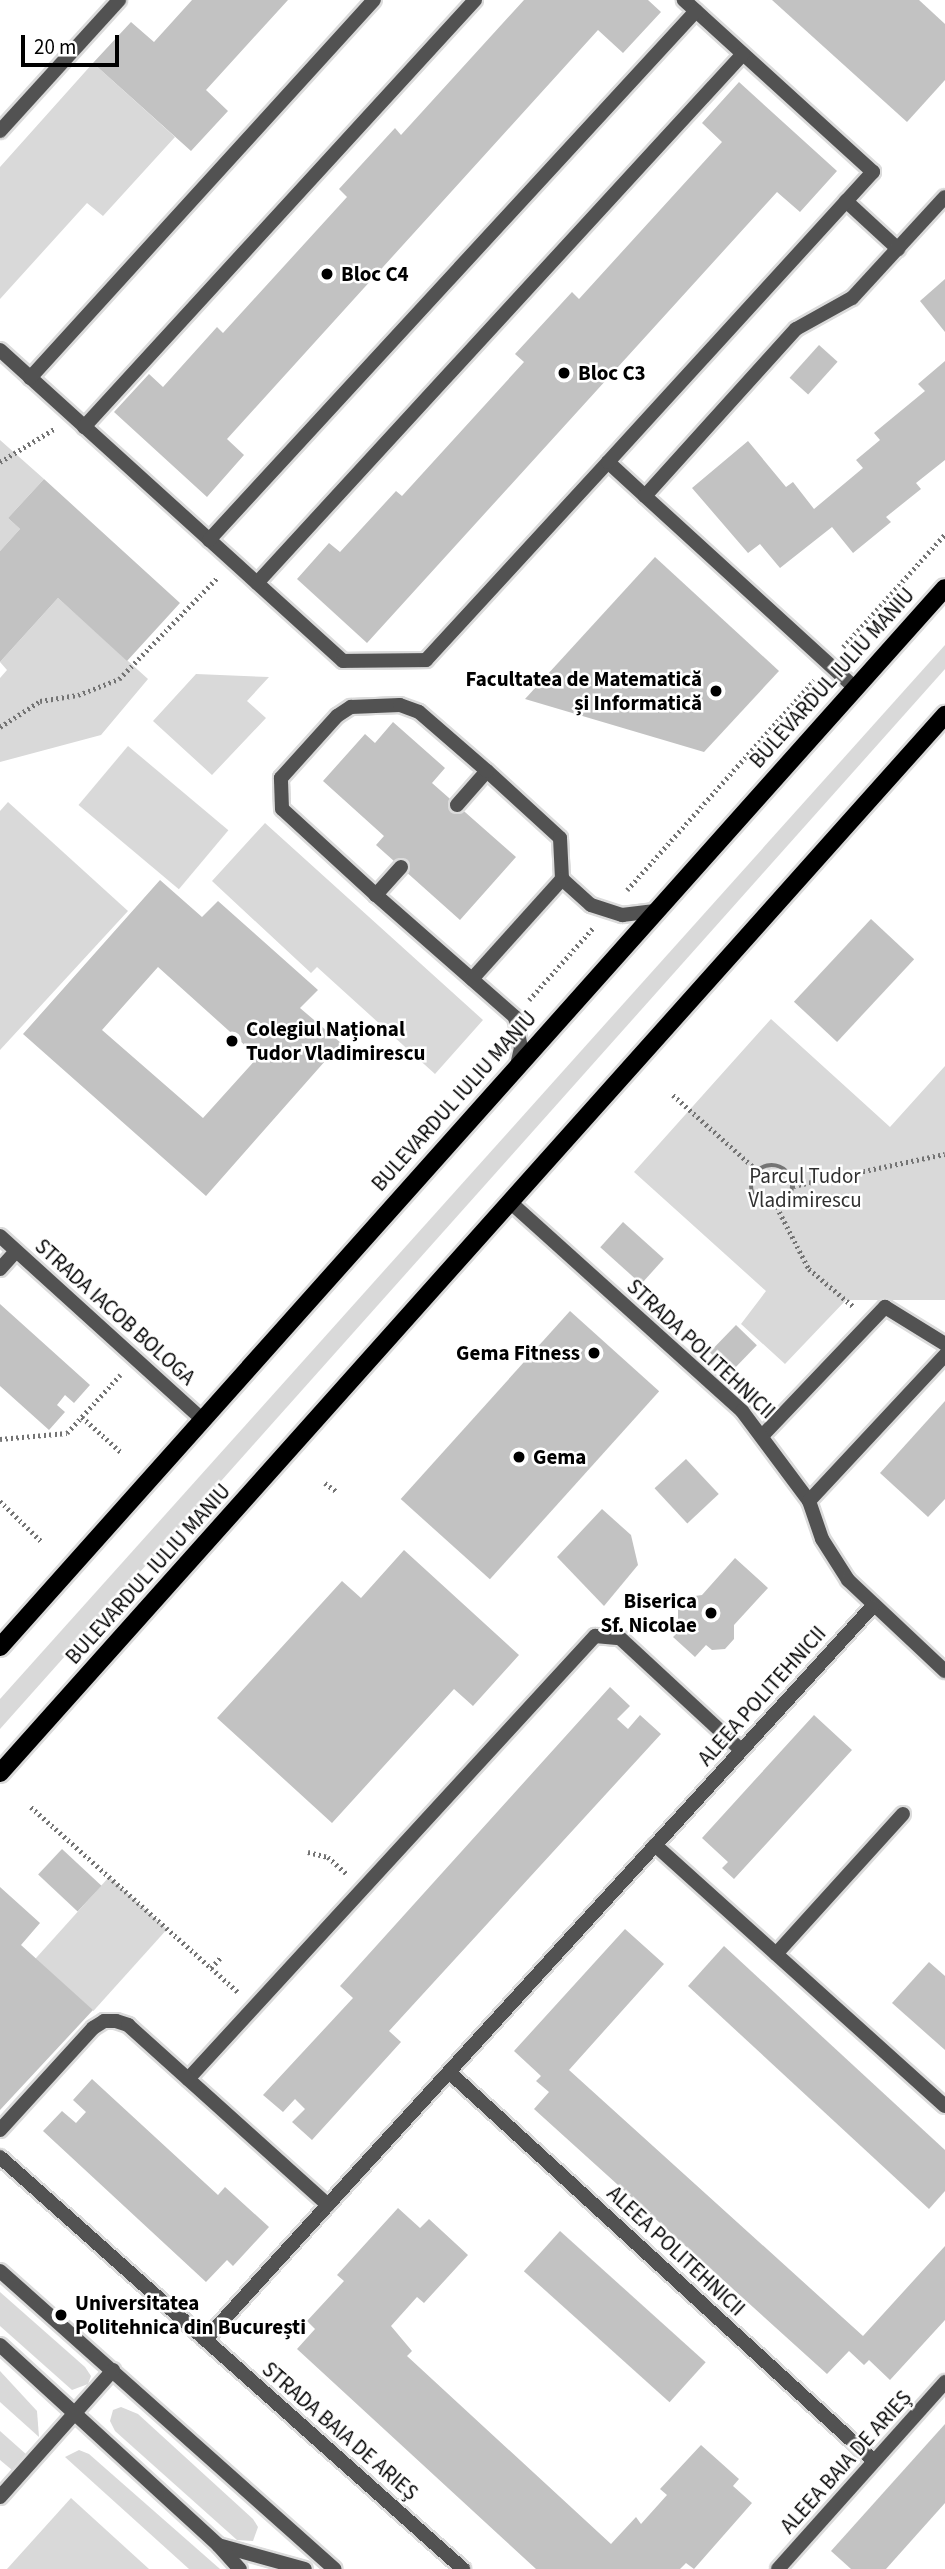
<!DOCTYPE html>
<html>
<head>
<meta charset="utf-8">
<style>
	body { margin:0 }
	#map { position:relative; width:945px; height:2569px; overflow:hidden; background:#fff; font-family:"Source Sans 3",sans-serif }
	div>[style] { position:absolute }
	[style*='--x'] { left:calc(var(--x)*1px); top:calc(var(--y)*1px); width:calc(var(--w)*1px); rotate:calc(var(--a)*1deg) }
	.green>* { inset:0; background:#d9d9d9; transform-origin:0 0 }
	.building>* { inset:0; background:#c2c2c2; transform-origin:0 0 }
	.path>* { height:4.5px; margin-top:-2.25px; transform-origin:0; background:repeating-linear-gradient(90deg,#747474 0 2px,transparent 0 5.5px) }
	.path>.ring { margin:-2.25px; padding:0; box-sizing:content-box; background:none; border:4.5px solid #747474; border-radius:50% }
	.roads { filter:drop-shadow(2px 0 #dbdbdb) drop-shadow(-2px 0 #dbdbdb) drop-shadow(0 2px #dbdbdb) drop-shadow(0 -2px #dbdbdb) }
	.service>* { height:14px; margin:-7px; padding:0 7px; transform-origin:7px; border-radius:7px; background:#525252 }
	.minor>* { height:14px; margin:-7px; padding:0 7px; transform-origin:7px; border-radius:7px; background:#525252 }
	.primary>* { height:18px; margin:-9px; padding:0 9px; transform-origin:9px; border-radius:9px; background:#000 }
	.dots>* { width:19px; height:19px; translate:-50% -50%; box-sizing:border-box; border:4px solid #fff; border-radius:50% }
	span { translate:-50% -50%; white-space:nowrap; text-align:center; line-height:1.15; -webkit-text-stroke:5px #fff; paint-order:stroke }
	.poi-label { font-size:21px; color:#000; font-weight:700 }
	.left { translate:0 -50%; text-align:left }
	.right { translate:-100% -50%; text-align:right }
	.street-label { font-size:21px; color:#000 }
	.park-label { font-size:21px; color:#303030 }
	.scale { position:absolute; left:21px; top:35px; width:98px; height:32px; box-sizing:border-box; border:4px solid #000; border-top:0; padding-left:9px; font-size:21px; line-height:24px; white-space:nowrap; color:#000; -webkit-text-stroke:5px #fff; paint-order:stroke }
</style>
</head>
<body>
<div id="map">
	<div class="green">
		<div style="clip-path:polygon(93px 63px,175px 137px,103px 216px,87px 203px,0 299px,0 167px)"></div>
		<div style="clip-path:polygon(0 440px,44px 479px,8px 518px,20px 529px,0 551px)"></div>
		<div style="clip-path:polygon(58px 598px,148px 679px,101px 735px,0 762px,0 678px,7px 670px,0 662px)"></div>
		<div style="clip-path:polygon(945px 645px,945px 669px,0 1729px,0 1699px)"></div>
		<div style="clip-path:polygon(196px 674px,269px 677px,247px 701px,266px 718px,212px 775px,153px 721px)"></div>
		<div style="left:128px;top:746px;width:131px;height:77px;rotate:40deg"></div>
		<div style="clip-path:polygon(8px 802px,128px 911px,0 1050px,0 811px)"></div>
		<div style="clip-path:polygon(265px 823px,483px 1020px,435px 1074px,317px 967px,311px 973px,212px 881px)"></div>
		<div style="clip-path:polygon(771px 1019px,890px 1127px,945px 1066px,945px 1300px,846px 1300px,785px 1364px,741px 1324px,766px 1291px,634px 1172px)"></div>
		<div style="left:109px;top:1877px;width:78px;height:110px;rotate:42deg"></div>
		<div style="clip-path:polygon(0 2292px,85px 2367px,91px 2376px,88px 2384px,72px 2390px,0 2326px)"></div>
		<div style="clip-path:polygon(0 2371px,37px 2411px,39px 2437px,0 2402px)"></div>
		<div style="clip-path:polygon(121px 2407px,138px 2414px,253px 2519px,258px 2527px,253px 2541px,237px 2540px,115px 2431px,110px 2421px,113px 2410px)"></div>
		<div style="clip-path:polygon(0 2431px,27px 2455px,12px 2470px,0 2460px)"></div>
		<div style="clip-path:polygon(79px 2450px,89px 2454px,220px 2569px,189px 2569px,65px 2457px)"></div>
		<div style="clip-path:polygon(71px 2498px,149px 2569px,7px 2569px)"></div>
	</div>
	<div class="building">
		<div style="clip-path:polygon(192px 0,288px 0,206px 90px,228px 111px,191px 151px,93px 63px,131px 22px,154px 42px)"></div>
		<div style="clip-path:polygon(524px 0,648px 0,661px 12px,623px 53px,598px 30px,227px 439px,244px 455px,207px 497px,114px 412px,149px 374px,163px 387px,217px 327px,223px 333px,347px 197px,339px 189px,395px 128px,401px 135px)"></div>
		<div style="clip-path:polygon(772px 0,919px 0,945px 24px,945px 80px,907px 122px)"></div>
		<div style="clip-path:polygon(739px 82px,837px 171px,800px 212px,777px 192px,367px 643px,297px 579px,329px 543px,340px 552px,396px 491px,402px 496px,524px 362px,515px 354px,572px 292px,579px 299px,722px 142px,702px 123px)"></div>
		<div style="clip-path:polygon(945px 279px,945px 332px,920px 301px)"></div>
		<div style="left:819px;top:345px;width:25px;height:44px;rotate:42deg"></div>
		<div style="clip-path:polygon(945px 361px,945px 460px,916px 483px,921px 489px,886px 517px,891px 522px,853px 553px,832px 527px,780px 568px,760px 544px,748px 553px,692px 488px,748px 441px,786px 487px,793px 482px,814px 509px,863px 468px,856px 460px,880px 440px,874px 433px,925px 391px,918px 384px)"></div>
		<div style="clip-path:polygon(44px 479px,180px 603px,127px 661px,58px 598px,0 662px,0 551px,20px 529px,8px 518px)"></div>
		<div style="clip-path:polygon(655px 557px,779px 671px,704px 752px,525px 699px)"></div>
		<div style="clip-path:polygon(393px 722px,445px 768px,432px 783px,516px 857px,460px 920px,376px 845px,384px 836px,323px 781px,365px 734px,375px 743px)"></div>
		<div style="clip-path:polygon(evenodd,160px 880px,202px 917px,218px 901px,318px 990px,300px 1008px,341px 1043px,206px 1196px,23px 1034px,160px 880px,158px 967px,258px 1057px,203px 1118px,102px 1030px,158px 967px)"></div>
		<div style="left:871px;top:919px;width:59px;height:113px;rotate:43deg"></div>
		<div style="left:623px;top:1222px;width:55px;height:34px;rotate:42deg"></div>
		<div style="clip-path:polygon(0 1304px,90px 1385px,74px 1403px,65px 1395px,57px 1405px,65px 1412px,49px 1430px,0 1386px)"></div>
		<div style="left:570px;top:1311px;width:120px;height:253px;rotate:42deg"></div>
		<div style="left:736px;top:1325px;width:29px;height:38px;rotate:44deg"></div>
		<div style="clip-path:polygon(945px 1401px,945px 1499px,928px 1517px,880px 1473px)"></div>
		<div style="left:686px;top:1459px;width:48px;height:43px;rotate:47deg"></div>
		<div style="clip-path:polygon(602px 1509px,631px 1535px,638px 1565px,604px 1606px,557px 1557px)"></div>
		<div style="clip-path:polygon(404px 1550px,519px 1655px,473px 1706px,454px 1689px,332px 1823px,217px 1718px,342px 1581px,361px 1598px)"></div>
		<div style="clip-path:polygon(735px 1558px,768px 1588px,734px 1625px,734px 1639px,725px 1649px,712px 1650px,706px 1645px,695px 1657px,673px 1637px,684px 1626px,678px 1620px,678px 1607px,688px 1597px,702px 1595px)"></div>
		<div style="clip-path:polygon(610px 1687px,630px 1706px,617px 1719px,628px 1729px,640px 1715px,661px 1734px,389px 2031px,401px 2042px,312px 2140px,292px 2122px,305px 2109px,295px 2099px,283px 2112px,263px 2095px,353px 1998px,340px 1986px)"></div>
		<div style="clip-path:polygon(814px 1715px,852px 1750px,734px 1879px,722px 1868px,728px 1862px,702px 1838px)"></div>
		<div style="left:62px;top:1849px;width:54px;height:35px;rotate:43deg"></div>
		<div style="clip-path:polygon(0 1887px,40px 1923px,21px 1945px,93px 2010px,0 2110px)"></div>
		<div style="clip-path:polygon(625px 1929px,664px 1964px,569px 2070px,863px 2336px,945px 2246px,945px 2320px,890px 2380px,869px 2360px,864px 2365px,849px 2351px,827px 2374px,534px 2109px,549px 2092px,536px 2081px,541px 2076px,514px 2051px)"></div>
		<div style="clip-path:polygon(724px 1946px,945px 2150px,945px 2191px,929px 2209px,688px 1986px)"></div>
		<div style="clip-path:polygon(929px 1962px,945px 1976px,945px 2050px,892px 2003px)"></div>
		<div style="clip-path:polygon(92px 2079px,218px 2195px,225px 2187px,269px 2227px,233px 2266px,227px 2260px,206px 2282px,43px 2131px,62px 2111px,76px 2123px,86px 2112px,73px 2100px)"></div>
		<div style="clip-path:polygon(398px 2208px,420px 2228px,429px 2219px,468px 2255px,424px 2303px,417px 2297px,391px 2326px,412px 2351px,407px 2356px,611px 2544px,636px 2517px,641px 2524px,667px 2495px,660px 2489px,701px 2445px,739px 2479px,733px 2486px,752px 2503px,694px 2569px,686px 2563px,680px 2569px,536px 2569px,297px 2349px,315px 2329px,307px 2321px,344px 2281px,337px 2275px)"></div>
		<div style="left:560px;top:2231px;width:196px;height:54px;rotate:42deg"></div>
		<div style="clip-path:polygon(945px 2424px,945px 2503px,886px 2569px,851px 2569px,831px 2551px)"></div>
	</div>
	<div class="path">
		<div style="--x:0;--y:462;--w:63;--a:-31.4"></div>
		<div style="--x:843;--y:647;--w:152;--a:-47.9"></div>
		<div style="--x:0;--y:727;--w:48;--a:-33"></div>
		<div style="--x:40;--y:701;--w:38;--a:-9"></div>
		<div style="--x:78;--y:695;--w:44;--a:-21.3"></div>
		<div style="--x:119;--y:679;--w:142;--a:-45.9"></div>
		<div style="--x:627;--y:890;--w:281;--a:-48.3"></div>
		<div style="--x:529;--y:1000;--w:96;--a:-48.4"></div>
		<div style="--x:673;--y:1095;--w:113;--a:41.8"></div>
		<div class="ring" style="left:751px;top:1165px;width:37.5px;height:37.5px"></div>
		<div style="--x:793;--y:1186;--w:155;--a:-11.9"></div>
		<div style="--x:777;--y:1207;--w:70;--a:62.7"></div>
		<div style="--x:809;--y:1269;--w:59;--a:40.2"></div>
		<div style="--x:82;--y:1417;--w:54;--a:42"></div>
		<div style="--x:0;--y:1439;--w:67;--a:-5.1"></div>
		<div style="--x:67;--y:1433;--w:79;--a:-47.6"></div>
		<div style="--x:325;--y:1483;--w:14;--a:36"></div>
		<div style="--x:0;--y:1501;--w:59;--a:44.3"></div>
		<div style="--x:31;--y:1807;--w:278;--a:41.8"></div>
		<div style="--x:308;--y:1852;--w:21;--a:14"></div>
		<div style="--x:328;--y:1857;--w:25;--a:42"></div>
		<div style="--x:211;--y:1968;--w:15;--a:-48"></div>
	</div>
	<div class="roads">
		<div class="service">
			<div style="--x:0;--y:131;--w:177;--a:-47.7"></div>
			<div style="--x:846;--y:201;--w:71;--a:42.7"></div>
			<div style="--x:0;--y:350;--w:463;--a:42.2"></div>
			<div style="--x:343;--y:661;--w:83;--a:-0.7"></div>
			<div style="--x:426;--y:660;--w:269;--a:-47.4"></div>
			<div style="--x:608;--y:462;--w:50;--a:42.6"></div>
			<div style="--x:30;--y:378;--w:511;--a:-47.7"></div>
			<div style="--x:84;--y:427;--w:579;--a:-47.52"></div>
			<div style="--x:608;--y:462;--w:393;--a:-47.6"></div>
			<div style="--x:873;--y:172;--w:256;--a:-137.7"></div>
			<div style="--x:209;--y:540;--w:719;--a:-47.37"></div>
			<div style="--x:257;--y:583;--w:718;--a:-47.43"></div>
			<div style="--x:854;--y:687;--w:283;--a:-137.6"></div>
			<div style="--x:645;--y:496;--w:225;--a:-47.9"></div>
			<div style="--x:796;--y:329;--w:64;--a:-29"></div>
			<div style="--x:852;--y:298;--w:137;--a:-47.4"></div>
			<div style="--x:457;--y:805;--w:45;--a:-48.6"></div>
			<div style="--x:487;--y:771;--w:99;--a:42.5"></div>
			<div style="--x:560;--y:838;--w:41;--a:87.2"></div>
			<div style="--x:562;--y:879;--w:39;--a:42"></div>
			<div style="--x:591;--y:905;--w:33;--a:18"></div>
			<div style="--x:622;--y:915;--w:31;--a:-7"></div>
			<div style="--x:401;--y:867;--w:38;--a:132"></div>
			<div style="--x:376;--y:895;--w:185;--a:41.3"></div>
			<div style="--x:515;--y:1017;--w:32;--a:79"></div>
			<div style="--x:521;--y:1048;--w:17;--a:103"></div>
			<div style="--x:376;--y:895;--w:127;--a:-137.5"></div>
			<div style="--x:282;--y:809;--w:31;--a:-92"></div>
			<div style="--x:281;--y:778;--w:84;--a:-47.9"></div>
			<div style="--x:337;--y:716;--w:17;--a:-33"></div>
			<div style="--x:351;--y:707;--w:49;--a:-2.3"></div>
			<div style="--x:400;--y:705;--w:20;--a:20"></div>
			<div style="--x:419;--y:712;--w:90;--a:40.9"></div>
			<div style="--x:472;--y:979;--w:135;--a:-48"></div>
			<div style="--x:0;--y:1269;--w:24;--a:-48"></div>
			<div style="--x:763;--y:1435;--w:177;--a:-46.4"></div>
			<div style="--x:885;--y:1307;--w:70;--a:31.7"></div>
			<div style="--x:776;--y:1954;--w:189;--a:-47.8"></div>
			<div style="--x:188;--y:2079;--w:602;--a:-47.43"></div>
			<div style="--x:595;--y:1636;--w:25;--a:5"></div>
			<div style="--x:620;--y:1638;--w:165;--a:42.8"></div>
			<div style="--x:0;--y:2130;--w:138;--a:-47.6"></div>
			<div style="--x:93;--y:2028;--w:13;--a:-32"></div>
			<div style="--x:104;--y:2021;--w:12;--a:0"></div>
			<div style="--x:116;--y:2021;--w:13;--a:18"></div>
			<div style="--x:128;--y:2025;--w:269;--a:42"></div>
			<div style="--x:0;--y:2271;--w:448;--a:41.7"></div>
			<div style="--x:0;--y:2345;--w:296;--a:42.5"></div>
			<div style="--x:218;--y:2545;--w:90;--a:15.4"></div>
			<div style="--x:0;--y:2497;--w:170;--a:-48.3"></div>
			<div style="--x:219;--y:2546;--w:31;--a:48"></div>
		</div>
		<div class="minor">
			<div style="--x:510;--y:1202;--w:312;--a:42"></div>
			<div style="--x:742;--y:1411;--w:112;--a:53.3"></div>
			<div style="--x:809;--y:1501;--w:40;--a:71.1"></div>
			<div style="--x:822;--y:1539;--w:49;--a:57.6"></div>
			<div style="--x:848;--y:1580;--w:133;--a:43.2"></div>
			<div style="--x:0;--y:1236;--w:273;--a:42.2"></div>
			<div style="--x:809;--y:1501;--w:200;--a:-47"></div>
			<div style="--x:655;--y:1845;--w:390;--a:42"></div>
			<div style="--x:449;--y:2072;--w:576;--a:42.47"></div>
			<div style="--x:0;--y:2157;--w:620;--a:41.66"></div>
			<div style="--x:205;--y:2340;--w:991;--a:-47.7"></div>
			<div style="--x:778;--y:2569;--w:251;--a:-48.2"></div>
		</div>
		<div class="primary">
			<div style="--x:0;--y:1647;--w:1419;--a:-48.26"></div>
			<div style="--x:0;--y:1773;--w:1419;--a:-48.23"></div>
		</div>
	</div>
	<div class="dots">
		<div style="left:327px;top:274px;background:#000"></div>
		<div style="left:564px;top:373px;background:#000"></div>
		<div style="left:716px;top:691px;background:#000"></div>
		<div style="left:232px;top:1041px;background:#000"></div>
		<div style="left:594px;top:1353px;background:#000"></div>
		<div style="left:519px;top:1457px;background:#000"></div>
		<div style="left:711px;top:1613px;background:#000"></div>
		<div style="left:61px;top:2315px;background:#000"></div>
	</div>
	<div class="poi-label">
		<span class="left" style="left:341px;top:274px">Bloc C4</span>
		<span class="left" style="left:578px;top:373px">Bloc C3</span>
		<span class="right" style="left:702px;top:691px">Facultatea de Matematică<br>și Informatică</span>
		<span class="left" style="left:246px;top:1041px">Colegiul Național<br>Tudor Vladimirescu</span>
		<span class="right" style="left:580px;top:1353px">Gema Fitness</span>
		<span class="left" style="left:533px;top:1457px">Gema</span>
		<span class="right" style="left:697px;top:1613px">Biserica<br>Sf. Nicolae</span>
		<span class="left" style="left:75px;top:2315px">Universitatea<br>Politehnica din București</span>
	</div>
	<div class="street-label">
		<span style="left:832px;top:678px;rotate:-48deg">BULEVARDUL IULIU MANIU</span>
		<span style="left:454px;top:1101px;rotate:-48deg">BULEVARDUL IULIU MANIU</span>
		<span style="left:115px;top:1312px;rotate:42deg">STRADA IACOB BOLOGA</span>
		<span style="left:701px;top:1349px;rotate:43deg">STRADA POLITEHNICII</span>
		<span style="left:148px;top:1574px;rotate:-48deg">BULEVARDUL IULIU MANIU</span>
		<span style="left:762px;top:1696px;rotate:-48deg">ALEEA POLITEHNICII</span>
		<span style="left:676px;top:2251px;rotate:43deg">ALEEA POLITEHNICII</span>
		<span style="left:340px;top:2431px;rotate:41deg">STRADA BAIA DE ARIEȘ</span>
		<span style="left:846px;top:2462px;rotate:-48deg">ALEEA BAIA DE ARIEȘ</span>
	</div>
	<div class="park-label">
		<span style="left:805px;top:1188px">Parcul Tudor<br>Vladimirescu</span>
	</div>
	<div class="scale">20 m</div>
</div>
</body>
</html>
